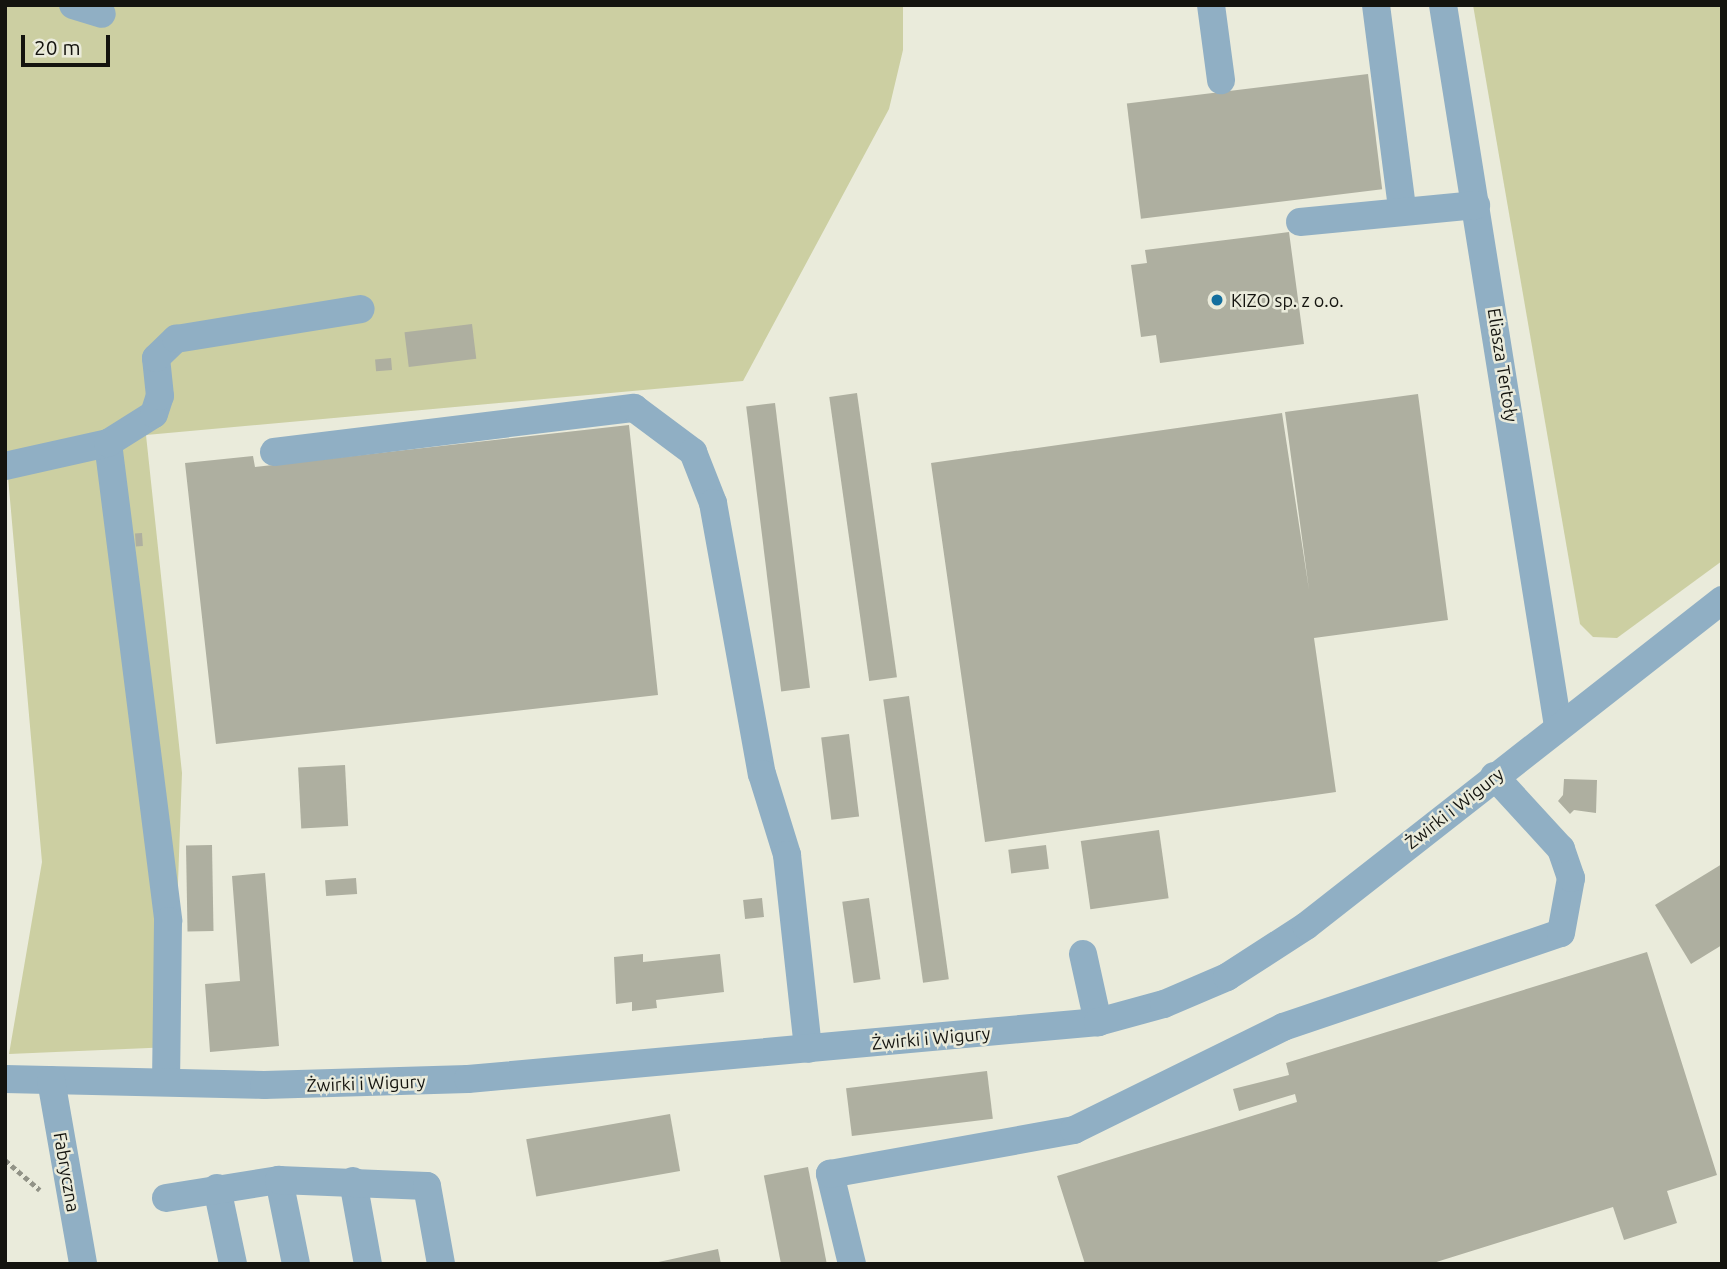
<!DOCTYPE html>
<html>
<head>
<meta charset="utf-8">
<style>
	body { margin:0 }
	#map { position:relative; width:1727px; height:1269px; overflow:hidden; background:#eaebdb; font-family:Ubuntu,sans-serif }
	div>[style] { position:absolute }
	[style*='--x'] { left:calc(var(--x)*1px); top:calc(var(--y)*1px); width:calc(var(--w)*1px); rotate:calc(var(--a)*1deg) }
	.green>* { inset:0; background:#cccfa2 }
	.building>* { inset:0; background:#aeafa0; transform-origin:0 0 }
	.path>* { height:4.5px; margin-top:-2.25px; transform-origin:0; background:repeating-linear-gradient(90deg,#929387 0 5px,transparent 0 8.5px) }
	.minor>* { height:28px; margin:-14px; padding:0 14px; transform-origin:14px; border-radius:14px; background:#90afc4 }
	.dots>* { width:19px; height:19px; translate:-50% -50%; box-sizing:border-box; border:4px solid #eaebdb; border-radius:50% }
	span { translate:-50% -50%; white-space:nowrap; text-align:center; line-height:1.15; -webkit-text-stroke:5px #eaebdb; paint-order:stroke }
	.poi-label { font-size:18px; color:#14140f }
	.left { translate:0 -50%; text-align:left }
	.street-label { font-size:18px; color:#14140f }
	.frame { position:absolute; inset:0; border:7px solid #14140f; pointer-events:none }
	.scale { position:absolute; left:21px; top:35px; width:89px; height:32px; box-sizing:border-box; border:4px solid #14140f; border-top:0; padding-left:9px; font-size:21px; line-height:24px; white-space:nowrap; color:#14140f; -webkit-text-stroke:5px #eaebdb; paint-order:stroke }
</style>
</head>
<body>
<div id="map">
	<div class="green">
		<div style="clip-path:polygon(5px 5px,903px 5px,903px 50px,889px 109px,743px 381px,146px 435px,182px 773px,172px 1047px,9px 1054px,42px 862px,5px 443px)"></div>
		<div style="clip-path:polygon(1473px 5px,1722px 5px,1722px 561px,1617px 638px,1593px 637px,1580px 624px)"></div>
	</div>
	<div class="building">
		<div style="left:1368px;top:74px;width:116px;height:243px;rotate:83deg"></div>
		<div style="clip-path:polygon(1289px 232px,1304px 344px,1160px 363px,1156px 335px,1141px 337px,1131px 265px,1147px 263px,1145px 250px)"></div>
		<div style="left:472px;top:324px;width:35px;height:68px;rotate:83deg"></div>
		<div style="left:391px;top:358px;width:12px;height:16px;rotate:85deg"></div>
		<div style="left:857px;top:393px;width:287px;height:28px;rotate:82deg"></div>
		<div style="clip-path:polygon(1418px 394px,1448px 620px,1314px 638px,1336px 792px,985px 842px,931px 463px,1282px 413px,1309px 590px,1285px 412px)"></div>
		<div style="left:775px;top:403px;width:287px;height:29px;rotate:83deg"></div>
		<div style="clip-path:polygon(629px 425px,658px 695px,216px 744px,185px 463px,253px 456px,255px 467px)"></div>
		<div style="left:142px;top:533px;width:13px;height:7px;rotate:86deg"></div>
		<div style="left:909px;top:696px;width:286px;height:26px;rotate:82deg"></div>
		<div style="left:849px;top:734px;width:83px;height:28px;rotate:83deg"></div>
		<div style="left:345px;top:765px;width:61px;height:47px;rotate:87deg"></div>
		<div style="clip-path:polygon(1564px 779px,1597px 780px,1596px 813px,1574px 810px,1570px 814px,1558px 801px,1563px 795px)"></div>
		<div style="left:1159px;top:830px;width:69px;height:79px;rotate:82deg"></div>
		<div style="left:212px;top:845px;width:86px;height:26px;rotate:89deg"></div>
		<div style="left:1046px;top:845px;width:24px;height:38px;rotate:83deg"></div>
		<div style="clip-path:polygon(1722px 864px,1722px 945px,1691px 964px,1655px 905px)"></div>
		<div style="clip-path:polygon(265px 873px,279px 1046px,210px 1052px,205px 984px,240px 981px,232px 876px)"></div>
		<div style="left:356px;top:878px;width:16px;height:31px;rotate:86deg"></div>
		<div style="left:762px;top:898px;width:19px;height:19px;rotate:84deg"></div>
		<div style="left:869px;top:898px;width:82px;height:27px;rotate:82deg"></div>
		<div style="clip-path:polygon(1647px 952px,1717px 1175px,1667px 1191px,1677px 1223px,1624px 1240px,1613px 1207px,1430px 1264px,1085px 1264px,1057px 1176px,1297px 1102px,1295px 1094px,1239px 1111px,1233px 1089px,1289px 1075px,1286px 1063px)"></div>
		<div style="clip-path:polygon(643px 954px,643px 962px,720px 954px,724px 992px,656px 1000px,657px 1008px,632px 1011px,632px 1002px,616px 1004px,614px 957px)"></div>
		<div style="left:987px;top:1071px;width:48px;height:142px;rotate:83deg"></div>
		<div style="left:670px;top:1114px;width:58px;height:146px;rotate:80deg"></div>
		<div style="left:808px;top:1167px;width:99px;height:45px;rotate:79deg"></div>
		<div style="clip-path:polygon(718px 1249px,721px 1264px,654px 1264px,654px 1263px)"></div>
	</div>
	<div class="path">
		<div style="--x:5;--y:1160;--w:46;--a:40.6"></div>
	</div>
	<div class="minor">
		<div style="--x:73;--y:5;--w:30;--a:17"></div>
		<div style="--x:1211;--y:5;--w:76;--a:82.4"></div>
		<div style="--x:1376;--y:5;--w:206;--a:82.7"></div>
		<div style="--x:1443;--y:5;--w:730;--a:80.94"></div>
		<div style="--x:1300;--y:222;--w:177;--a:-5.5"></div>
		<div style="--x:108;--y:443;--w:482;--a:82.8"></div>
		<div style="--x:168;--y:921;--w:161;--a:90.7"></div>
		<div style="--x:274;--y:452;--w:363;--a:-7"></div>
		<div style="--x:634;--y:408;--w:74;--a:36.7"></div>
		<div style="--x:693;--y:452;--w:55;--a:68.6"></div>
		<div style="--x:713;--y:503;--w:275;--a:79.8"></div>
		<div style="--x:762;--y:774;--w:85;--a:72.8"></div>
		<div style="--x:787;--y:855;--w:195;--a:83.8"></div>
		<div style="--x:5;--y:466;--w:106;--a:-12.6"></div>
		<div style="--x:108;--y:443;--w:54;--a:-32.2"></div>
		<div style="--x:154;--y:414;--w:19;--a:-72"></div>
		<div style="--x:160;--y:396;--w:38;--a:-96"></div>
		<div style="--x:156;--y:358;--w:28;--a:-44"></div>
		<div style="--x:176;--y:339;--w:187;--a:-9.2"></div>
		<div style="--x:1083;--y:954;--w:70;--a:77.6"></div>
		<div style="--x:5;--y:1079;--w:259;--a:1.3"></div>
		<div style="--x:264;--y:1085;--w:204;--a:-1.7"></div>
		<div style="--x:468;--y:1079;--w:633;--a:-5.17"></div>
		<div style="--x:1098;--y:1022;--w:68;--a:-15.3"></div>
		<div style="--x:1164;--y:1004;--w:69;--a:-23.2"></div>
		<div style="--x:1227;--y:977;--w:94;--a:-32.8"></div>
		<div style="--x:1306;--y:926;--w:529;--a:-38.08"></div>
		<div style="--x:51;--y:1080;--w:187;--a:80.1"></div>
		<div style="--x:353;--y:1181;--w:84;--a:79.8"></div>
		<div style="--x:217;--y:1188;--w:78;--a:78.1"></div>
		<div style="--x:166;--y:1198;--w:114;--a:-9.1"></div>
		<div style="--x:296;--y:1264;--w:86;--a:-101.4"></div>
		<div style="--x:279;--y:1180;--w:148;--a:2.3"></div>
		<div style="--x:427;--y:1186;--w:79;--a:79.8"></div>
		<div style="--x:852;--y:1264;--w:93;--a:-103.7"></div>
		<div style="--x:830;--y:1174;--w:248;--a:-10.2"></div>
		<div style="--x:1074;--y:1130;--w:233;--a:-26.2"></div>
		<div style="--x:1283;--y:1027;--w:293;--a:-18.7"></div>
		<div style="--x:1561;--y:933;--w:56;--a:-79.7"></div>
		<div style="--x:1571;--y:878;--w:31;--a:-109"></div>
		<div style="--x:1561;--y:849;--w:99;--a:-132.5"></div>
	</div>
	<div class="dots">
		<div style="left:1217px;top:300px;background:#136f9e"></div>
	</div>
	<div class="poi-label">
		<span class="left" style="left:1231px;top:300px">KIZO sp. z o.o.</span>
	</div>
	<div class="street-label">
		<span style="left:1503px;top:365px;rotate:81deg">Eliasza Tertoły</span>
		<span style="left:1454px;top:808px;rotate:-38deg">Żwirki i Wigury</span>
		<span style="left:931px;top:1038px;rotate:-5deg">Żwirki i Wigury</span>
		<span style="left:366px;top:1083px;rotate:-2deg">Żwirki i Wigury</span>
		<span style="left:67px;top:1172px;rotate:80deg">Fabryczna</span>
	</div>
	<div class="frame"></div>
	<div class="scale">20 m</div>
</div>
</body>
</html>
